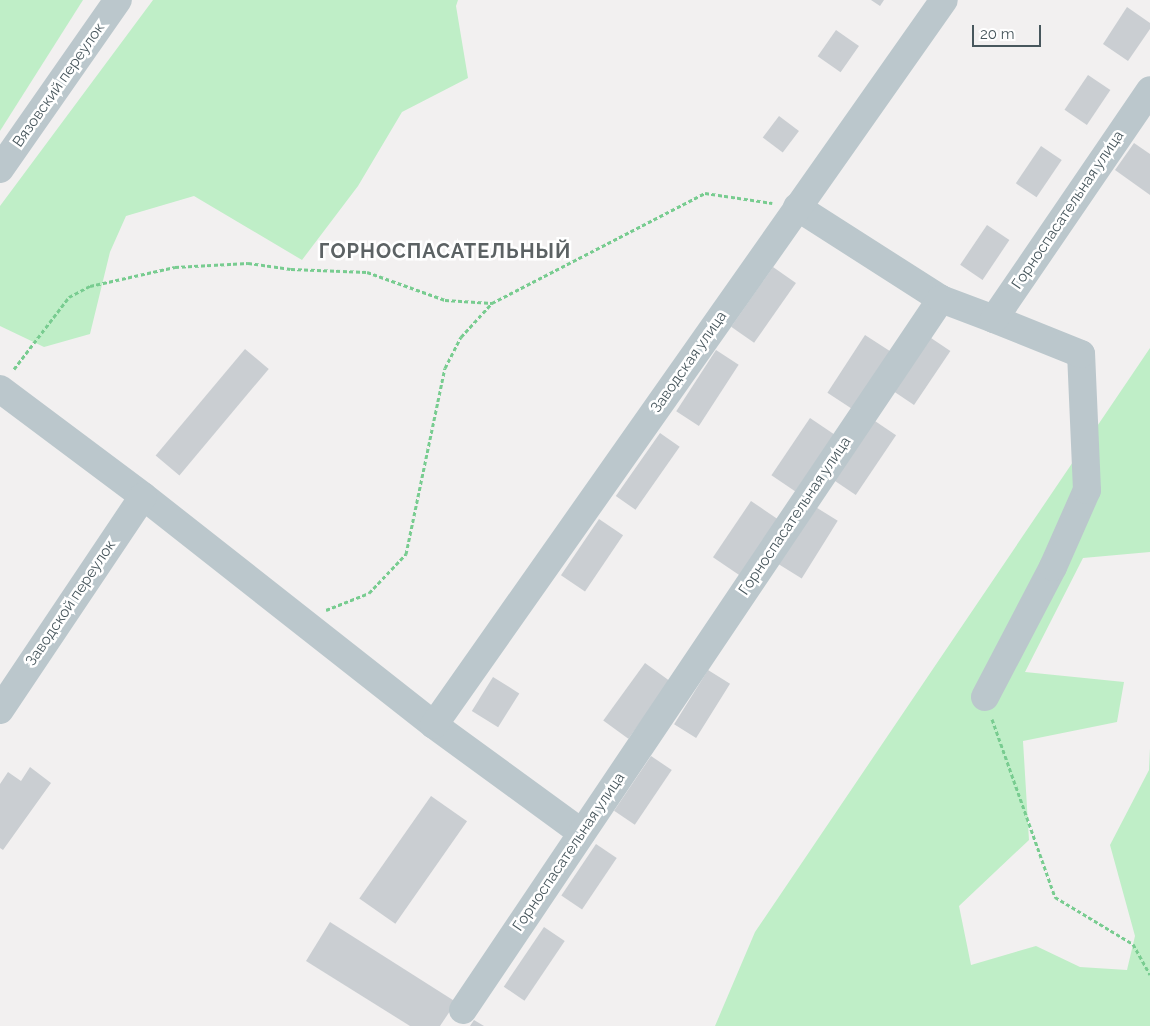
<!DOCTYPE html>
<html>
<head>
<meta charset="utf-8">
<style>
	body { margin:0 }
	#map { position:relative; width:1150px; height:1026px; overflow:hidden; background:#f2f0f0; font-family:Raleway,sans-serif }
	div>[style] { position:absolute }
	[style*='--x'] { left:calc(var(--x)*1px); top:calc(var(--y)*1px); width:calc(var(--w)*1px); rotate:calc(var(--a)*1deg) }
	.green>* { inset:0; background:#bfeec7 }
	.building>* { inset:0; background:#caced2; transform-origin:0 0 }
	.path>* { height:3px; margin-top:-1.5px; transform-origin:0; background:repeating-linear-gradient(90deg,#78cc90 0 4px,transparent 0 6.5px) }
	.minor>* { height:28px; margin:-14px; padding:0 14px; transform-origin:14px; border-radius:14px; background:#bbc7cc }
	span { translate:-50% -50%; white-space:nowrap; text-align:center; line-height:1.15; -webkit-text-stroke:5px #fff; paint-order:stroke }
	.street-label { font-size:15px; color:#48575d }
	.district-label { font-size:20px; color:#5c6264; font-weight:700; letter-spacing:1px }
	.scale { position:absolute; left:972px; top:25px; width:69px; height:22px; box-sizing:border-box; border:2px solid #48575d; border-top:0; padding-left:6px; font-size:15px; line-height:18px; white-space:nowrap; color:#48575d; -webkit-text-stroke:4px #fff; paint-order:stroke }
</style>
</head>
<body>
<div id="map">
	<div class="green">
		<div style="clip-path:polygon(0 0,83px 0,0 131px)"></div>
		<div style="clip-path:polygon(153px 0,458px 0,456px 6px,468px 78px,402px 112px,358px 186px,302px 260px,194px 196px,126px 216px,110px 252px,90px 334px,44px 347px,0 326px,0 206px)"></div>
		<div style="clip-path:polygon(1150px 348px,1150px 552px,1083px 558px,1025px 672px,1124px 682px,1117px 722px,1023px 741px,1029px 840px,959px 906px,971px 965px,1036px 946px,1080px 967px,1127px 970px,1135px 936px,1110px 845px,1149px 770px,1150px 748px,1150px 1026px,715px 1026px,755px 932px)"></div>
	</div>
	<div class="building">
		<div style="clip-path:polygon(871px 0,884px 0,880px 6px)"></div>
		<div style="clip-path:polygon(1127px 7px,1150px 23px,1150px 29px,1128px 61px,1103px 44px)"></div>
		<div style="left:836px;top:30px;width:28px;height:32px;rotate:35deg"></div>
		<div style="left:1088px;top:75px;width:27px;height:42px;rotate:34deg"></div>
		<div style="left:779px;top:116px;width:25px;height:27px;rotate:37deg"></div>
		<div style="clip-path:polygon(1134px 143px,1150px 154px,1150px 195px,1115px 170px)"></div>
		<div style="left:1041px;top:146px;width:25px;height:45px;rotate:34deg"></div>
		<div style="left:987px;top:225px;width:27px;height:48px;rotate:34deg"></div>
		<div style="left:773px;top:267px;width:28px;height:73px;rotate:35deg"></div>
		<div style="left:865px;top:335px;width:30px;height:69px;rotate:33deg"></div>
		<div style="left:928px;top:336px;width:27px;height:65px;rotate:34deg"></div>
		<div style="left:245px;top:349px;width:31px;height:139px;rotate:40deg"></div>
		<div style="left:716px;top:350px;width:27px;height:73px;rotate:33deg"></div>
		<div style="left:810px;top:418px;width:29px;height:69px;rotate:34deg"></div>
		<div style="left:872px;top:419px;width:29px;height:72px;rotate:34deg"></div>
		<div style="left:660px;top:433px;width:24px;height:77px;rotate:35deg"></div>
		<div style="left:751px;top:501px;width:32px;height:68px;rotate:34deg"></div>
		<div style="left:814px;top:506px;width:28px;height:68px;rotate:32deg"></div>
		<div style="left:599px;top:519px;width:29px;height:68px;rotate:34deg"></div>
		<div style="left:645px;top:663px;width:31px;height:71px;rotate:36deg"></div>
		<div style="left:708px;top:670px;width:26px;height:64px;rotate:32deg"></div>
		<div style="left:493px;top:677px;width:31px;height:40px;rotate:32deg"></div>
		<div style="left:651px;top:756px;width:25px;height:66px;rotate:34deg"></div>
		<div style="clip-path:polygon(30px 767px,51px 783px,3px 850px,0 848px,0 784px,8px 772px,21px 781px)"></div>
		<div style="left:431px;top:796px;width:44px;height:125px;rotate:35deg"></div>
		<div style="left:596px;top:844px;width:25px;height:62px;rotate:34deg"></div>
		<div style="clip-path:polygon(330px 922px,456px 1002px,440px 1026px,410px 1026px,306px 961px)"></div>
		<div style="left:544px;top:927px;width:25px;height:72px;rotate:34deg"></div>
		<div style="clip-path:polygon(474px 1020px,484px 1026px,470px 1026px)"></div>
	</div>
	<div class="path">
		<div style="--x:14;--y:369;--w:91;--a:-52.6"></div>
		<div style="--x:69;--y:297;--w:24;--a:-28"></div>
		<div style="--x:90;--y:286;--w:87;--a:-12.6"></div>
		<div style="--x:175;--y:267;--w:73;--a:-3.1"></div>
		<div style="--x:248;--y:263;--w:43;--a:7.9"></div>
		<div style="--x:291;--y:269;--w:76;--a:2.3"></div>
		<div style="--x:367;--y:272;--w:83;--a:19.7"></div>
		<div style="--x:445;--y:300;--w:47;--a:3.7"></div>
		<div style="--x:492;--y:303;--w:240;--a:-27.3"></div>
		<div style="--x:705;--y:193;--w:68;--a:8.5"></div>
		<div style="--x:326;--y:610;--w:46;--a:-21.6"></div>
		<div style="--x:369;--y:593;--w:54;--a:-46.5"></div>
		<div style="--x:406;--y:554;--w:190;--a:-78.2"></div>
		<div style="--x:445;--y:368;--w:35;--a:-63"></div>
		<div style="--x:461;--y:337;--w:46;--a:-47.6"></div>
		<div style="--x:992;--y:719;--w:189;--a:70.5"></div>
		<div style="--x:1055;--y:897;--w:91;--a:31.1"></div>
		<div style="--x:1133;--y:944;--w:35;--a:61"></div>
	</div>
	<div class="minor">
		<div style="--x:0;--y:169;--w:206;--a:-55.1"></div>
		<div style="--x:797;--y:207;--w:171;--a:32.6"></div>
		<div style="--x:0;--y:389;--w:179;--a:36.8"></div>
		<div style="--x:143;--y:496;--w:370;--a:38.2"></div>
		<div style="--x:434;--y:725;--w:183;--a:36.1"></div>
		<div style="--x:985;--y:697;--w:147;--a:-62.4"></div>
		<div style="--x:1053;--y:567;--w:84;--a:-66.2"></div>
		<div style="--x:1087;--y:490;--w:136;--a:-92.5"></div>
		<div style="--x:1081;--y:354;--w:94;--a:-158.1"></div>
		<div style="--x:0;--y:710;--w:257;--a:-56.2"></div>
		<div style="--x:434;--y:725;--w:886;--a:-54.88"></div>
		<div style="--x:463;--y:1010;--w:857;--a:-56.09"></div>
		<div style="--x:941;--y:299;--w:57;--a:20.7"></div>
		<div style="--x:994;--y:319;--w:277;--a:-55.7"></div>
	</div>
	<div class="street-label">
		<span style="left:59px;top:85px;rotate:-55deg">Вязовский переулок</span>
		<span style="left:1068px;top:210px;rotate:-56deg">Горноспасательная улица</span>
		<span style="left:689px;top:362px;rotate:-55deg">Заводская улица</span>
		<span style="left:795px;top:516px;rotate:-56deg">Горноспасательная улица</span>
		<span style="left:71px;top:603px;rotate:-56deg">Заводской переулок</span>
		<span style="left:569px;top:852px;rotate:-56deg">Горноспасательная улица</span>
	</div>
	<div class="district-label">
		<span style="left:445px;top:251px">ГОРНОСПАСАТЕЛЬНЫЙ</span>
	</div>
	<div class="scale">20 m</div>
</div>
</body>
</html>
